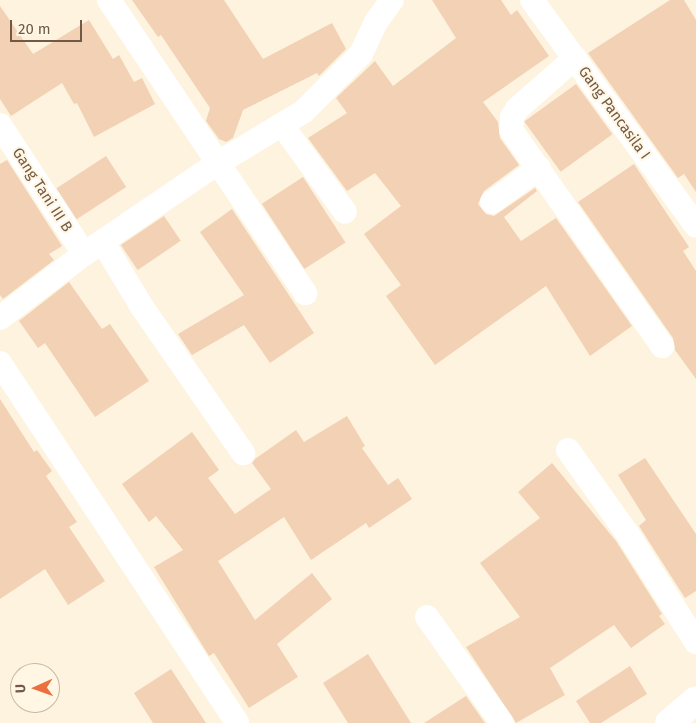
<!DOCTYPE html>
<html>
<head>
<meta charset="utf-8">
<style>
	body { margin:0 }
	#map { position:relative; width:696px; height:723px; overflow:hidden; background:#fdf3de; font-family:"Fira Sans",sans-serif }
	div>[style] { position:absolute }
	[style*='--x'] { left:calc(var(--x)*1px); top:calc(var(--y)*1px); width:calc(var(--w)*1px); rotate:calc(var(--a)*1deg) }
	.building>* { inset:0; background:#f2d1b5; transform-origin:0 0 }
	.minor>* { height:24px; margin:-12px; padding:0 12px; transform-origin:12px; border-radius:12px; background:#fff }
	.tertiary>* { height:28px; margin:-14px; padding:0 14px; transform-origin:14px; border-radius:14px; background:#fff }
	span { translate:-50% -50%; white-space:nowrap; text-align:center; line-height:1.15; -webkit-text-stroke:4px #fff6e4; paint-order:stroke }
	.street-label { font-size:15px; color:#725946 }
	.north { position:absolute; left:10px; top:663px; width:50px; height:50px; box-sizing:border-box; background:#fff6e4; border:1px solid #c7b7a5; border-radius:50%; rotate:268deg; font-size:14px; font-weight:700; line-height:20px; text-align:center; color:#725946 }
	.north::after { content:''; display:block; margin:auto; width:18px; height:22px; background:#eb703f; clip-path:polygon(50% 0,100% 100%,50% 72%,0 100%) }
	.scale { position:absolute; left:10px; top:20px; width:72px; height:22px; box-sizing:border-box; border:2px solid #725946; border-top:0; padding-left:6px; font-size:15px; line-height:18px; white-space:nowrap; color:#725946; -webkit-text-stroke:4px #fff6e4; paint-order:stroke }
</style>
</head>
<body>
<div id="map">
	<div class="building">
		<div style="clip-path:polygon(132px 0,224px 0,263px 59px,332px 23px,346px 49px,319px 76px,317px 73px,243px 110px,233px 138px,226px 142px,219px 139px,206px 121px,210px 108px,161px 35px,158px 37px)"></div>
		<div style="clip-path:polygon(432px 0,501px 0,511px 15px,517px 10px,549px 56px,483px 102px,498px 122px,500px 138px,519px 165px,484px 191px,478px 204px,486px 214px,494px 216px,535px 188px,537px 191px,504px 217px,521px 241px,556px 218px,632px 326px,590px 356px,546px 286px,435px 365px,386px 296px,401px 285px,364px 234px,401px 206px,375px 173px,347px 191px,308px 138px,347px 113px,336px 98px,375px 61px,393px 86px,456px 38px)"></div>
		<div style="clip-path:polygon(670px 0,684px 0,696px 20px,696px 192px,684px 174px,678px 178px,588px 53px)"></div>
		<div style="clip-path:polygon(0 6px,33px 54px,89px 20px,113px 59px,119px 55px,134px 82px,142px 78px,155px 104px,94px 137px,77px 103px,74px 104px,62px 83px,11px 116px,0 99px)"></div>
		<div style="left:576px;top:84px;width:62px;height:64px;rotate:54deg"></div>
		<div style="left:106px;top:156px;width:37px;height:59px;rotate:57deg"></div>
		<div style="clip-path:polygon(7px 160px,62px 246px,49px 254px,54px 260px,3px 299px,0 295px,0 164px)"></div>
		<div style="clip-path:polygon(634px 164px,689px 247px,683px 251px,696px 271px,696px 379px,675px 350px,673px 338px,578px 202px)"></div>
		<div style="left:303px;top:177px;width:78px;height:49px;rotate:57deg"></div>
		<div style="clip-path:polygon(232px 209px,314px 333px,270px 363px,244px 325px,192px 355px,178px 334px,244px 295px,200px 232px)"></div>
		<div style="left:164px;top:216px;width:30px;height:52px;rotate:56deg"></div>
		<div style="clip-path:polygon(69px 282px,102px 329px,110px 324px,149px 381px,95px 417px,45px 343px,38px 348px,19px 321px)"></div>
		<div style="clip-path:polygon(0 399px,34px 452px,37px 450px,52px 471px,46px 476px,77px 522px,69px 527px,105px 581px,68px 605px,45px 569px,0 599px)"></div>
		<div style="clip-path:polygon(347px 416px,365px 446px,362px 448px,388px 485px,398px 478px,412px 499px,369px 528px,366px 523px,311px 560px,284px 517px,218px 561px,255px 620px,312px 573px,332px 599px,277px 644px,298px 677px,249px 708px,214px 653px,209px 656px,154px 567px,183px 550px,156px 516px,149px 522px,122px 484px,192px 432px,219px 470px,208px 478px,235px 514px,271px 489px,252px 463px,255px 459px,296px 430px,304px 442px)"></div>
		<div style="clip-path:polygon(645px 458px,696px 534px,696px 591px,685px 598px,639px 526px,646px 520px,618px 475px)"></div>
		<div style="clip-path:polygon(552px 463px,616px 541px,662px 614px,659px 616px,665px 624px,631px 648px,614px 625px,550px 668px,565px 695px,516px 723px,466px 647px,520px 617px,480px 563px,540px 518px,518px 492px)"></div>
		<div style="clip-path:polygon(368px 654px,411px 723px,348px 723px,323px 683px)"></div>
		<div style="clip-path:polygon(630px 666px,647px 694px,601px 723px,590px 723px,576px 701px)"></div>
		<div style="clip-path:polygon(171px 669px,206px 723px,153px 723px,134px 693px)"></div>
		<div style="clip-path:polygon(466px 696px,485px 723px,424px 723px)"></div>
	</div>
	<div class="minor">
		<div style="--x:109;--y:0;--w:353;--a:56.2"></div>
		<div style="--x:532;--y:0;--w:279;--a:54"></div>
		<div style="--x:575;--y:58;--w:77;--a:138.7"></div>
		<div style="--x:517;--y:109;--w:9;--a:122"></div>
		<div style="--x:512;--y:117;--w:13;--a:94"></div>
		<div style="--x:511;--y:130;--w:264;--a:55"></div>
		<div style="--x:0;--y:125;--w:154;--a:56.9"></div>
		<div style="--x:282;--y:125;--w:107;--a:54.1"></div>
		<div style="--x:492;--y:202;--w:58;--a:-35.9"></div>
		<div style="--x:104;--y:244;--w:74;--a:58.9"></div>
		<div style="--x:142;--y:307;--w:178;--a:55.3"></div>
		<div style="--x:0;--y:318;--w:106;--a:-37.3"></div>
		<div style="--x:84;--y:254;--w:162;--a:-34.2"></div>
		<div style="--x:218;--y:163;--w:99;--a:-31"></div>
		<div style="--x:303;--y:112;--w:82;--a:-45"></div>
		<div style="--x:361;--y:54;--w:35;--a:-65"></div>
		<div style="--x:376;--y:22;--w:27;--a:-54"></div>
		<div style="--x:0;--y:363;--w:431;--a:56.6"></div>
		<div style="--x:568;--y:450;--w:102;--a:54.6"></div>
		<div style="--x:627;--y:533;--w:129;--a:57.7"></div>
		<div style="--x:427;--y:617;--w:130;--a:54.7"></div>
	</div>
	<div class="tertiary">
		<div style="--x:669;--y:723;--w:35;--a:-40"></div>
	</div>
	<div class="street-label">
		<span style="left:614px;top:113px;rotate:54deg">Gang Pancasila I</span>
		<span style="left:42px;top:190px;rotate:57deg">Gang Tani III B</span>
	</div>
	<div class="north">U</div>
	<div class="scale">20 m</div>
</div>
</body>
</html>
